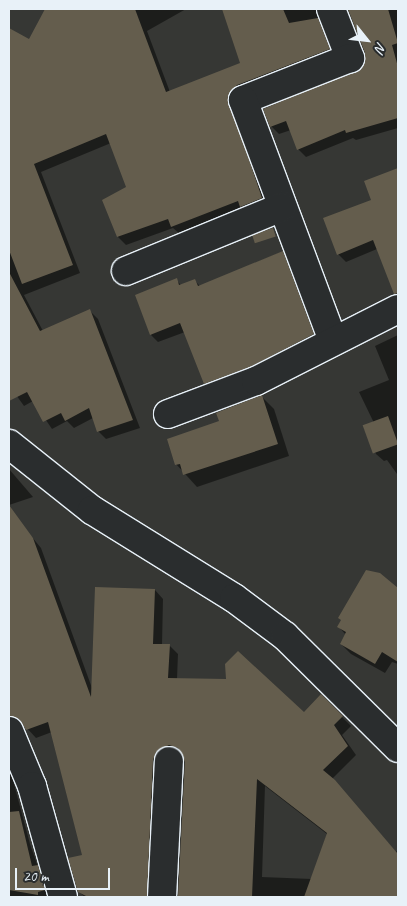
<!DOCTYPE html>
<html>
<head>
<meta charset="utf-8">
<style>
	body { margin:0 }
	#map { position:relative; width:407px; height:906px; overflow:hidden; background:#363734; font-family:Caveat,sans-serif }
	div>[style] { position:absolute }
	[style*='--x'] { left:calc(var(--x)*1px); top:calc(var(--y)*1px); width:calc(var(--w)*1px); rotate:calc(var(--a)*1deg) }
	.shadow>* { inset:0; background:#0007 }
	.building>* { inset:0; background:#645d4d; transform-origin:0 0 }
	.roads { filter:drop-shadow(1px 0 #e8f1f8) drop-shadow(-1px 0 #e8f1f8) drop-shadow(0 1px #e8f1f8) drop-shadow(0 -1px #e8f1f8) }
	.minor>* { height:28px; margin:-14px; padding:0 14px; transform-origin:14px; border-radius:14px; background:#2a2d2e }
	span { translate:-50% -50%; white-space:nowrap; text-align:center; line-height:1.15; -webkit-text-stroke:4.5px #2a2d2e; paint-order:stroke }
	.frame { position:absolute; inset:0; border:10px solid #e8f1f8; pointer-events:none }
	.north { position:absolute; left:342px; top:15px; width:50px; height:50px; -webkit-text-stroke:4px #2a2d2e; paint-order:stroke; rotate:119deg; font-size:14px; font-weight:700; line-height:20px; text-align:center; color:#e8f1f8 }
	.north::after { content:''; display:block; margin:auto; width:18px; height:22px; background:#e8f1f8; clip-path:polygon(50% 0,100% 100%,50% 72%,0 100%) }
	.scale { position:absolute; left:15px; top:868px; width:95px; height:22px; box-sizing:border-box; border:2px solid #e8f1f8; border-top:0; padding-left:6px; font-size:15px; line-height:18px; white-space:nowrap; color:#e8f1f8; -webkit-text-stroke:4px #2a2d2e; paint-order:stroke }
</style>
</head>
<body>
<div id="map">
	<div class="shadow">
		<div style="clip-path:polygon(46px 9px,186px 9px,147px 31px,170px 92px,242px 64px,223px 9px,326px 9px,337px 57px,239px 98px,269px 207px,180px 234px,173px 228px,126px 245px,118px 237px,127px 187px,111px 143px,41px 172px,80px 273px,24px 295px,43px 331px,90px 311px,98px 319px,140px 428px,106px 439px,98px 431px,93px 418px,74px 428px,67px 421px,52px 429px,33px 401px,24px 406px,9px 385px,9px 116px,19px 112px,9px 107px,9px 29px,29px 41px)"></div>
		<div style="clip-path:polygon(349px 9px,398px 9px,398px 128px,356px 140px,353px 138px,306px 157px,298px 149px,291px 130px,279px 134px,271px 126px,356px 74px,367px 61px)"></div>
		<div style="clip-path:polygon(398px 169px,398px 297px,377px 249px,346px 262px,338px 254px,372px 200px,366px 182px)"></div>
		<div style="clip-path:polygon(282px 252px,290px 260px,321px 342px,213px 391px,205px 383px,185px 332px,158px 342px,151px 335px,176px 280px,182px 286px,195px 281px,200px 286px)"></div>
		<div style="clip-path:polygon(398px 335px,398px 473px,397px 474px,387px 460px,384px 461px,376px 454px,364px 428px,374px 423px,359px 392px,389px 380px,375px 346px)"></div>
		<div style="clip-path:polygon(262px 397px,274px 409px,289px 456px,197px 487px,176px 464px,221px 422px)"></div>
		<div style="clip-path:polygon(9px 469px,33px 497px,9px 505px)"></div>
		<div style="clip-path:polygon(evenodd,22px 525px,41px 548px,92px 688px,155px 590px,163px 599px,162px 645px,169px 645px,178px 654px,177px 679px,304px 713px,321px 696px,351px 726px,342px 735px,356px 755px,332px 779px,396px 852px,398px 849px,398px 897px,179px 897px,186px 762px,183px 756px,171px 755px,155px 897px,85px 897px,79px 892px,84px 856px,52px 732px,36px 738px,25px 726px,12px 725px,9px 730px,9px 535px,22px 525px,265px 786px,327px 834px,312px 879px,262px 877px,265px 786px)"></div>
		<div style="clip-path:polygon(390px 584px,398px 590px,398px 664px,392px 662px,385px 673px,351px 654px,341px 644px,346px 635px,338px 626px)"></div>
		<div style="clip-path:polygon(9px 765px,30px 844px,38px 867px,46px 875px,51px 897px,9px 897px)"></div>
	</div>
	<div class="building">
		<div style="clip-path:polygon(45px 9px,135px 9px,166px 92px,240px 63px,222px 9px,283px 9px,289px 23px,318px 18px,330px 49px,237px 85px,228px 97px,262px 198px,240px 207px,238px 201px,171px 227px,168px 219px,117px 237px,102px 200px,126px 187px,106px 134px,34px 164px,73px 265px,22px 284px,9px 250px,9px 28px,29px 39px)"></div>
		<div style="clip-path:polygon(348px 9px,388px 9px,398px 43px,392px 45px,398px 67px,398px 118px,346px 133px,345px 130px,297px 150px,286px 121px,270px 127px,263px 109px,362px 68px,365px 53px)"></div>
		<div style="clip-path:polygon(398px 168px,398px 293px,394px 294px,373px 240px,337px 255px,323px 218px,371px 200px,364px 181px)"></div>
		<div style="left:273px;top:228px;width:9px;height:22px;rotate:72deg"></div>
		<div style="clip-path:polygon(283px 251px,314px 334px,250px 367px,204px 384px,180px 323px,150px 335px,135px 295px,177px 278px,179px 285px,195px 279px,198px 286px)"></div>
		<div style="clip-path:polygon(9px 272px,40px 331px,90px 309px,133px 420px,97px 432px,89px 408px,65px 421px,61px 413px,43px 422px,27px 392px,9px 401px)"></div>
		<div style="clip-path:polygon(262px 395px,278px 444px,183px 475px,180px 464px,175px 465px,167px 439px,219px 421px,216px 413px)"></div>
		<div style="left:388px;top:416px;width:30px;height:27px;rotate:70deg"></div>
		<div style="clip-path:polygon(9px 505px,33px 538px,91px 697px,95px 587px,155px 589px,153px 644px,170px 644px,168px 678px,226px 679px,225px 664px,238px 651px,304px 712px,321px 694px,343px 716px,334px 725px,348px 746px,323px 770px,335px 780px,398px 854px,398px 897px,304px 897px,327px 833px,257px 779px,252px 897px,178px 897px,185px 762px,178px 748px,169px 745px,156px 752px,153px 760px,147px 897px,88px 897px,78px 892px,68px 858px,82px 855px,48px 722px,26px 730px,19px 719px,9px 716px)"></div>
		<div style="clip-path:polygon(366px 570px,380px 573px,398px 588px,398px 662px,382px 652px,375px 664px,340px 644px,346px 632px,337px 627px,341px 620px,338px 618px)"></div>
		<div style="clip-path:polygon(19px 811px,32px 866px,38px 865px,45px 890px,38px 892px,38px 895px,9px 890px,9px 812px)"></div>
	</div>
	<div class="roads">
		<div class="minor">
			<div style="--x:331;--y:9;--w:53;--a:68.8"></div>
			<div style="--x:350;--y:58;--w:115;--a:158.6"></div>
			<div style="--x:243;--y:100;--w:257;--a:69.5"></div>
			<div style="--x:126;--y:271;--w:169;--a:-22.3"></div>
			<div style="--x:168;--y:414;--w:94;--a:-20.6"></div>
			<div style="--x:256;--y:381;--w:159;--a:-26.9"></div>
			<div style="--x:9;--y:444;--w:106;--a:38.5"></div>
			<div style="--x:92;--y:510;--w:167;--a:31.8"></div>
			<div style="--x:234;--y:598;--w:64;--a:36.7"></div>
			<div style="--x:285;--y:636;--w:159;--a:44.7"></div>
			<div style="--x:9;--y:731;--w:60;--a:67.3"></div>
			<div style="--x:32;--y:786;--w:115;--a:74.4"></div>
			<div style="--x:162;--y:897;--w:136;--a:-87.1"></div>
		</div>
	</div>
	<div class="frame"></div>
	<div class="north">N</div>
	<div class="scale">20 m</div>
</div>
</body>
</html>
